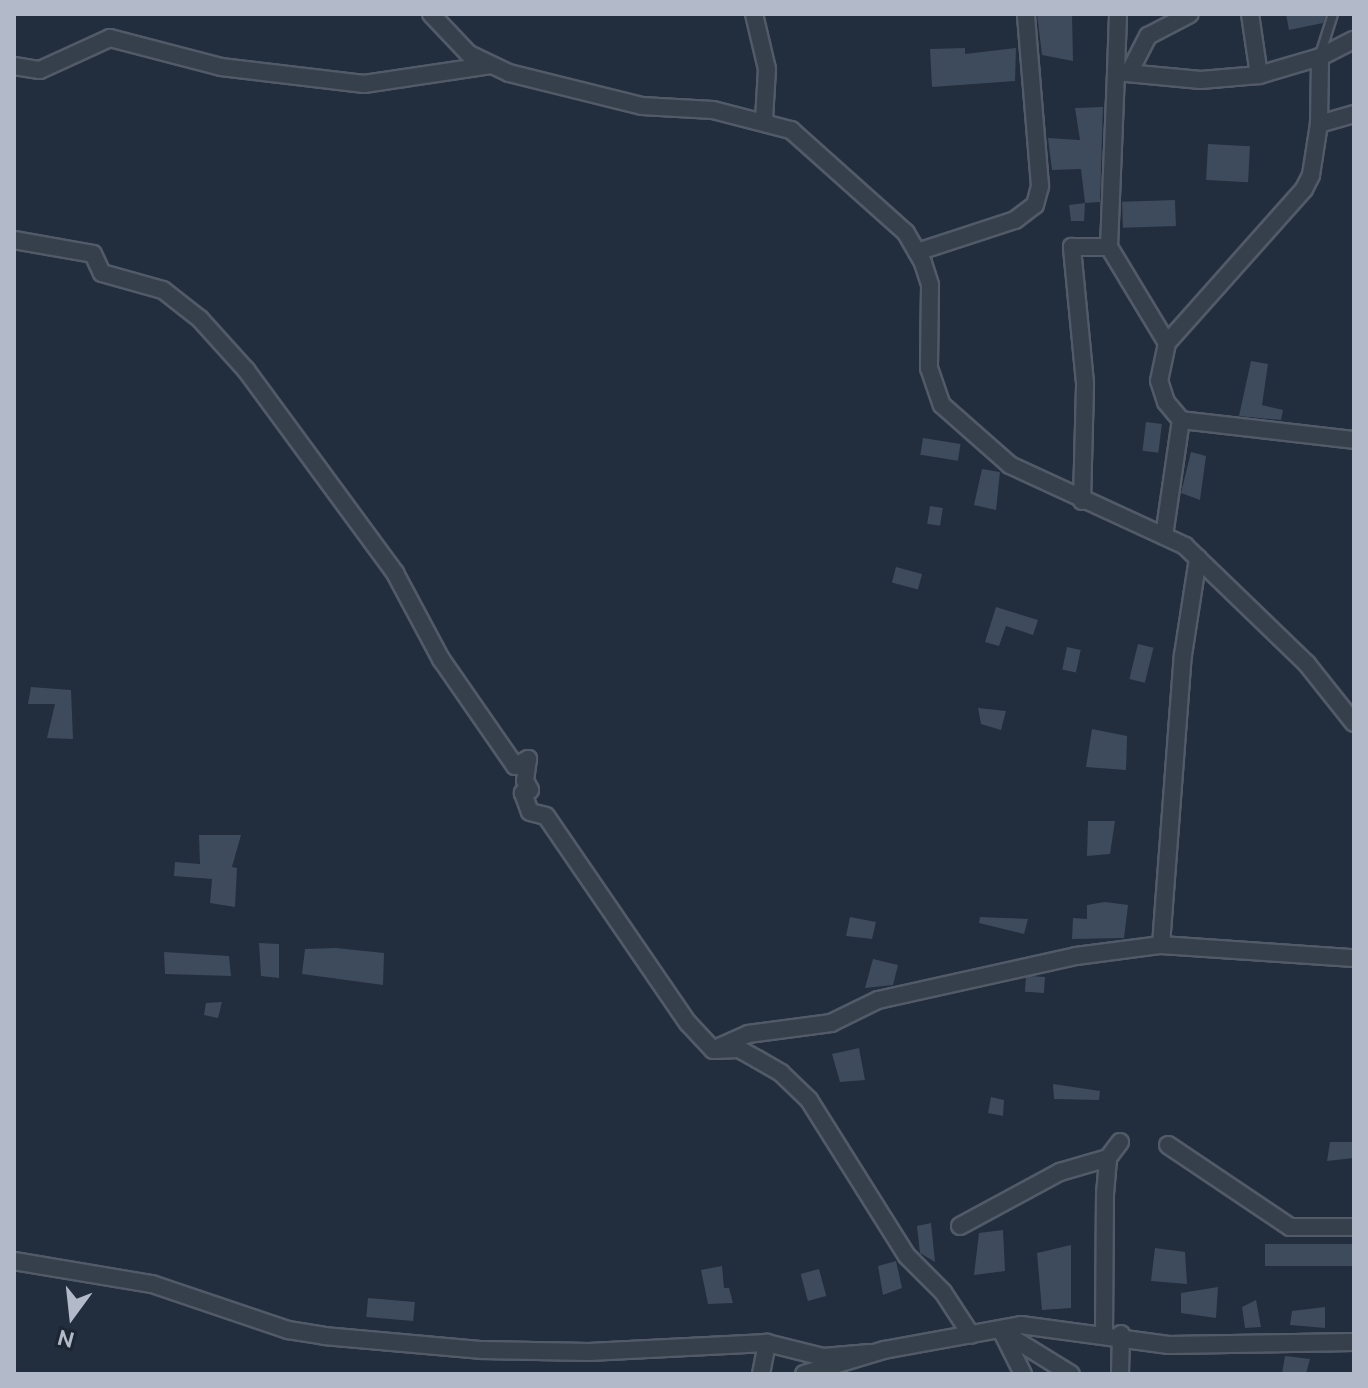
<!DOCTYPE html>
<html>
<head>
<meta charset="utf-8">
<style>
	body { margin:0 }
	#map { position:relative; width:1368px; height:1388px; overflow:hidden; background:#222d3d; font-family:Ubuntu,sans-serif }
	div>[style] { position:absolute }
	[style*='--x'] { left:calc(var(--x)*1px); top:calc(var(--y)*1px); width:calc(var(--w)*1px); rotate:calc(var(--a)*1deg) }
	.building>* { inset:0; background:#3e4b5d; transform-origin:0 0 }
	.roads { filter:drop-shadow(2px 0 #525a68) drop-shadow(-2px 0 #525a68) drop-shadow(0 2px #525a68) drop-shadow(0 -2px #525a68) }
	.lane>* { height:8px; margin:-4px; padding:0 4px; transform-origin:4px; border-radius:4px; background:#36404d }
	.street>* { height:16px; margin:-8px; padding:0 8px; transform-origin:8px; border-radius:8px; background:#36404d }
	span { translate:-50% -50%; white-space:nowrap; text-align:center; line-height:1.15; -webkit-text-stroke:8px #1c2532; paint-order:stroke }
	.frame { position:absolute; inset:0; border:16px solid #b2bac9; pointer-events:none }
	.north { position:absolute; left:32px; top:1276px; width:80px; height:80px; -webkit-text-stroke:6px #1c2532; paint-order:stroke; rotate:195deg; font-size:22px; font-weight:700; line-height:32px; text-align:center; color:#b2bac9 }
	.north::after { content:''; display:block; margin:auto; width:28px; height:36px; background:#b2bac9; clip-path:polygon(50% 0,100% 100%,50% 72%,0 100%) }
</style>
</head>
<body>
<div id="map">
	<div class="building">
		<div style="clip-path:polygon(1037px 14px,1072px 14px,1073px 61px,1042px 55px)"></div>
		<div style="clip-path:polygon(1286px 14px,1326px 14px,1323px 23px,1289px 30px)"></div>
		<div style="clip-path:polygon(965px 48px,965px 54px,1016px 48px,1015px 81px,932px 87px,930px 49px)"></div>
		<div style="clip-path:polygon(1103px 107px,1100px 202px,1085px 203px,1081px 169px,1052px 170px,1048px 138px,1080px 140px,1075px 108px)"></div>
		<div style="left:1208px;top:144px;width:42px;height:36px;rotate:3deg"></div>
		<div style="left:1175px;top:200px;width:26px;height:53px;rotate:88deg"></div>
		<div style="clip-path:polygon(1085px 203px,1084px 221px,1071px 221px,1069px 205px)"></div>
		<div style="clip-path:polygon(1251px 361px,1268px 364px,1262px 405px,1283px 410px,1281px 420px,1239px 416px)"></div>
		<div style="left:1146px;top:422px;width:16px;height:29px;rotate:7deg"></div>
		<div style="left:923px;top:438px;width:38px;height:17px;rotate:9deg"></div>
		<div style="clip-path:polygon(1191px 452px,1206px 456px,1200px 500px,1181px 493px)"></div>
		<div style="clip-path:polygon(982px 469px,1000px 472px,996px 510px,974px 505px)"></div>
		<div style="left:930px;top:506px;width:13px;height:18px;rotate:9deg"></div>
		<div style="left:896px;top:567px;width:27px;height:16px;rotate:15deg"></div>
		<div style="clip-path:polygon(996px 607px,1038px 620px,1033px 635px,1006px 626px,999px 646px,985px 642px)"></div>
		<div style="left:1138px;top:644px;width:16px;height:36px;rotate:14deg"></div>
		<div style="left:1067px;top:647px;width:14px;height:23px;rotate:12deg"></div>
		<div style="clip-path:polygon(31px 687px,71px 690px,73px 739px,47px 738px,55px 704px,28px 704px)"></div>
		<div style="clip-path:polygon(978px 708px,1006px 711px,1001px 730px,981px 724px)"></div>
		<div style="clip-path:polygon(1092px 729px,1127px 736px,1126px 770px,1086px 767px)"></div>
		<div style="clip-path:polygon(1088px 821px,1115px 821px,1110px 854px,1087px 856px)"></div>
		<div style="clip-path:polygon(199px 835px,241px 835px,232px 867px,237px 868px,235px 907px,210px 903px,212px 879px,174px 876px,175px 862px,200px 864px)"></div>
		<div style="clip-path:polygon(1105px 902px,1128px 905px,1124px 938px,1072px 939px,1073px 918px,1087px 919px,1087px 905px)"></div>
		<div style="clip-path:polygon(850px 917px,876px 922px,872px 939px,846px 936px)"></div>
		<div style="clip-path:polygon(980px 917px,1028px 919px,1024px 934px,979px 923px)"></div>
		<div style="clip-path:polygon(259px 943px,279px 944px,279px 978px,261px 976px)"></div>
		<div style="clip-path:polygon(336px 948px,384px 953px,383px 985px,302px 974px,305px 949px)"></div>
		<div style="clip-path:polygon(164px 952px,229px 956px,231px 976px,165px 974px)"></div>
		<div style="clip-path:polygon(873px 959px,898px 965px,893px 985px,865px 988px)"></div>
		<div style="left:1045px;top:977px;width:16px;height:19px;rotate:94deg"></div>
		<div style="clip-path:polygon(222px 1002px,218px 1018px,204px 1015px,206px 1003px)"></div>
		<div style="clip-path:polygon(859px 1048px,865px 1080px,840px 1082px,832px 1054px)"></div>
		<div style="clip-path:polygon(1053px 1084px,1100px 1091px,1099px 1100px,1054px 1099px)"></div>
		<div style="clip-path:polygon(991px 1097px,1004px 1100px,1003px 1116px,988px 1113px)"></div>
		<div style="clip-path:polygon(1330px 1142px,1354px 1142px,1354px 1158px,1327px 1161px)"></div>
		<div style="clip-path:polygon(931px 1223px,935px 1262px,920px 1253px,917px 1226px)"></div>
		<div style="clip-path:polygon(1003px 1230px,1005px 1271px,974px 1275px,979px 1233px)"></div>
		<div style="left:1354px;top:1244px;width:22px;height:89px;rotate:90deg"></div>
		<div style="clip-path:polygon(1071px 1245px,1071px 1308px,1042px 1310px,1037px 1253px)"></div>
		<div style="clip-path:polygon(1155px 1248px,1185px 1252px,1187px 1284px,1151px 1281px)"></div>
		<div style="clip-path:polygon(896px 1261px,902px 1288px,883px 1295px,878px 1266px)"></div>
		<div style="clip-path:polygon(722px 1266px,724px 1288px,729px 1288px,733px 1303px,708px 1304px,701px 1270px)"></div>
		<div style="left:819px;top:1269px;width:28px;height:19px;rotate:75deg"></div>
		<div style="clip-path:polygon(1218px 1287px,1216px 1318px,1181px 1313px,1181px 1293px)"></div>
		<div style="left:368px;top:1298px;width:47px;height:19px;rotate:5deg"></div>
		<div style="clip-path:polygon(1256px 1300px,1261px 1327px,1245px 1328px,1242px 1307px)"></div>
		<div style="clip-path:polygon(1325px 1307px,1325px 1328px,1290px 1325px,1292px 1311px)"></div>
		<div style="clip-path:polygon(1285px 1356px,1310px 1359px,1306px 1374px,1282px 1374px)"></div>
	</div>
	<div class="roads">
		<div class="lane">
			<div style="--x:1320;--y:55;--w:43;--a:-72.4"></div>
		</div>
		<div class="street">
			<div style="--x:431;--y:14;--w:55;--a:46.5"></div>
			<div style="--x:469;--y:54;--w:44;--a:25.4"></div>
			<div style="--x:509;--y:73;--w:137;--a:13.9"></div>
			<div style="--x:642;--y:106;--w:71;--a:3.2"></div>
			<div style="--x:713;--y:110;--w:81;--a:14.4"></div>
			<div style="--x:791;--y:130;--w:154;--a:41.8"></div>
			<div style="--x:906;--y:233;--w:34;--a:60"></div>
			<div style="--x:923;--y:263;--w:23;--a:72"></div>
			<div style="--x:930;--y:285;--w:83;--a:90.7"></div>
			<div style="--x:929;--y:368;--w:39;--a:71"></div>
			<div style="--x:942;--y:405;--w:91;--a:41.4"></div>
			<div style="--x:1010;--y:465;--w:193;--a:24.8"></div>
			<div style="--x:1185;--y:546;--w:170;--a:44"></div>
			<div style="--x:1307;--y:664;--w:75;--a:51.5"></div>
			<div style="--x:754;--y:14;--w:57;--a:76.7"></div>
			<div style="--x:767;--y:69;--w:50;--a:93.4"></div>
			<div style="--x:1250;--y:14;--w:62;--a:81.6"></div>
			<div style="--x:14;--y:66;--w:26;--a:9"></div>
			<div style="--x:40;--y:70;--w:77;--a:-24.6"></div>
			<div style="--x:110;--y:38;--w:115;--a:14.6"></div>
			<div style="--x:221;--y:67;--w:144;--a:6.8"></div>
			<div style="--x:364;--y:84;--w:128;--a:-8.5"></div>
			<div style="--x:1116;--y:72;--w:58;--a:-88"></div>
			<div style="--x:1129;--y:73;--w:42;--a:-62.8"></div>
			<div style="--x:1148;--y:36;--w:47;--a:-27.6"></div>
			<div style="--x:1319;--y:124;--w:36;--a:-16"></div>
			<div style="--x:14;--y:240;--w:80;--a:10"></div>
			<div style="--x:93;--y:254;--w:21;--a:65"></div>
			<div style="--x:102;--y:273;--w:63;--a:15.6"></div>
			<div style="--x:163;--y:290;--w:47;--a:38.1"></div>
			<div style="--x:200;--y:319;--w:69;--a:48"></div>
			<div style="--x:246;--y:370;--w:252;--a:53.7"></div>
			<div style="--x:395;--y:573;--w:98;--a:61.9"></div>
			<div style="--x:441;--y:659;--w:130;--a:55.3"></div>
			<div style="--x:515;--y:766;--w:15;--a:-28"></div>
			<div style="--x:528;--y:759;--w:22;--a:98"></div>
			<div style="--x:525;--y:781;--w:10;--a:61"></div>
			<div style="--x:530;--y:790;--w:8;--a:157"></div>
			<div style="--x:523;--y:793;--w:20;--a:70"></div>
			<div style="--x:530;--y:812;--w:16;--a:14"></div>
			<div style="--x:546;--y:816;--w:251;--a:55.6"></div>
			<div style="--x:688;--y:1023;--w:37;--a:47"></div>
			<div style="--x:713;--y:1050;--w:26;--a:-2"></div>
			<div style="--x:739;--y:1049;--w:21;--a:29"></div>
			<div style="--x:757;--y:1059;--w:28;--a:30"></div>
			<div style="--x:781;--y:1073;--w:39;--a:44"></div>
			<div style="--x:809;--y:1100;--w:184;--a:57.9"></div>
			<div style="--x:907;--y:1256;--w:51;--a:45"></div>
			<div style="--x:943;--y:1292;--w:51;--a:56.9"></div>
			<div style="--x:1109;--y:247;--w:112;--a:58.9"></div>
			<div style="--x:917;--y:252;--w:103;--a:-18.1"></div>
			<div style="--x:1015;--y:220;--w:25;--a:-37"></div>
			<div style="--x:1035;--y:205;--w:20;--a:-75"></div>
			<div style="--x:1040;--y:186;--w:173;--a:-94.7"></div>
			<div style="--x:1181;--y:420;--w:174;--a:6.6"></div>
			<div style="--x:1082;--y:501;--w:118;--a:-88.5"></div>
			<div style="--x:1085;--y:383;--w:137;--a:-95.5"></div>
			<div style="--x:1072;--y:247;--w:37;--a:0"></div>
			<div style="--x:1109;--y:247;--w:175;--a:-87.7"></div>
			<div style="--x:1116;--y:72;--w:85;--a:5.4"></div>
			<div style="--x:1201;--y:80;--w:58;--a:-4.9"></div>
			<div style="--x:1259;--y:75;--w:64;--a:-16.4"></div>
			<div style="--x:1320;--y:57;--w:38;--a:-27"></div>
			<div style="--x:1164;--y:536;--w:117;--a:-81.7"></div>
			<div style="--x:1181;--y:420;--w:23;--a:-130"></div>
			<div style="--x:1166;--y:402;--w:22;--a:-108"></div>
			<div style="--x:1159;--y:381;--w:39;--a:-78"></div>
			<div style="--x:1167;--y:343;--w:206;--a:-48.3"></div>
			<div style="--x:1304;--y:189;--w:16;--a:-63"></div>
			<div style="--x:1311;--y:175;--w:52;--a:-81.1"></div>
			<div style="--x:1319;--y:124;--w:67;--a:-89.1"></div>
			<div style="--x:1161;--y:945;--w:291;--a:-85.7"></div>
			<div style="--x:1183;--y:655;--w:98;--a:-81.2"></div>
			<div style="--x:719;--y:1047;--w:32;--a:-24"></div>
			<div style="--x:748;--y:1034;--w:84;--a:-7.5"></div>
			<div style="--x:831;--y:1023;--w:52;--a:-26.1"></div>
			<div style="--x:878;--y:1000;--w:203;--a:-12.5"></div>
			<div style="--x:1076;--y:956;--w:86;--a:-7.4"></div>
			<div style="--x:1161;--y:945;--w:193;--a:3.9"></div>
			<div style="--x:1168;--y:1145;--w:147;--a:33.9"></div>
			<div style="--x:1290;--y:1227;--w:64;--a:0"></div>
			<div style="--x:960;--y:1226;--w:114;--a:-28.4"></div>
			<div style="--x:1060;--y:1172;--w:50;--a:-16.3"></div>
			<div style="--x:14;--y:1261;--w:140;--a:9.5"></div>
			<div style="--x:152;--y:1284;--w:144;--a:18.7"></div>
			<div style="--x:288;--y:1330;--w:36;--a:9"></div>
			<div style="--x:324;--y:1336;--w:159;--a:5.1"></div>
			<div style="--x:482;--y:1350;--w:107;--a:1.1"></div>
			<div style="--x:589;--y:1352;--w:178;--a:-2.9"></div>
			<div style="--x:767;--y:1343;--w:58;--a:14"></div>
			<div style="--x:823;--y:1357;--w:47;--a:-4.9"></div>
			<div style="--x:1001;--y:1331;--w:82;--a:31.6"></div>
			<div style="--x:1002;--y:1332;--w:47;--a:63.4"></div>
			<div style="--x:1104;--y:1335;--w:141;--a:-89.6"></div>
			<div style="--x:1105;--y:1194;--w:36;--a:-85"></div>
			<div style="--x:1108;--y:1158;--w:20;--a:-53"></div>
			<div style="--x:761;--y:1374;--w:32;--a:-79"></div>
			<div style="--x:804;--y:1374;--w:84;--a:-16.7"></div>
			<div style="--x:884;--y:1350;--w:139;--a:-10.3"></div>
			<div style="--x:1021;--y:1325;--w:149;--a:7.7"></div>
			<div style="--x:1169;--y:1345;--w:185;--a:-0.9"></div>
			<div style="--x:1120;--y:1374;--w:40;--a:-88.6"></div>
		</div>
	</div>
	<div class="frame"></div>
	<div class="north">N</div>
</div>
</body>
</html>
